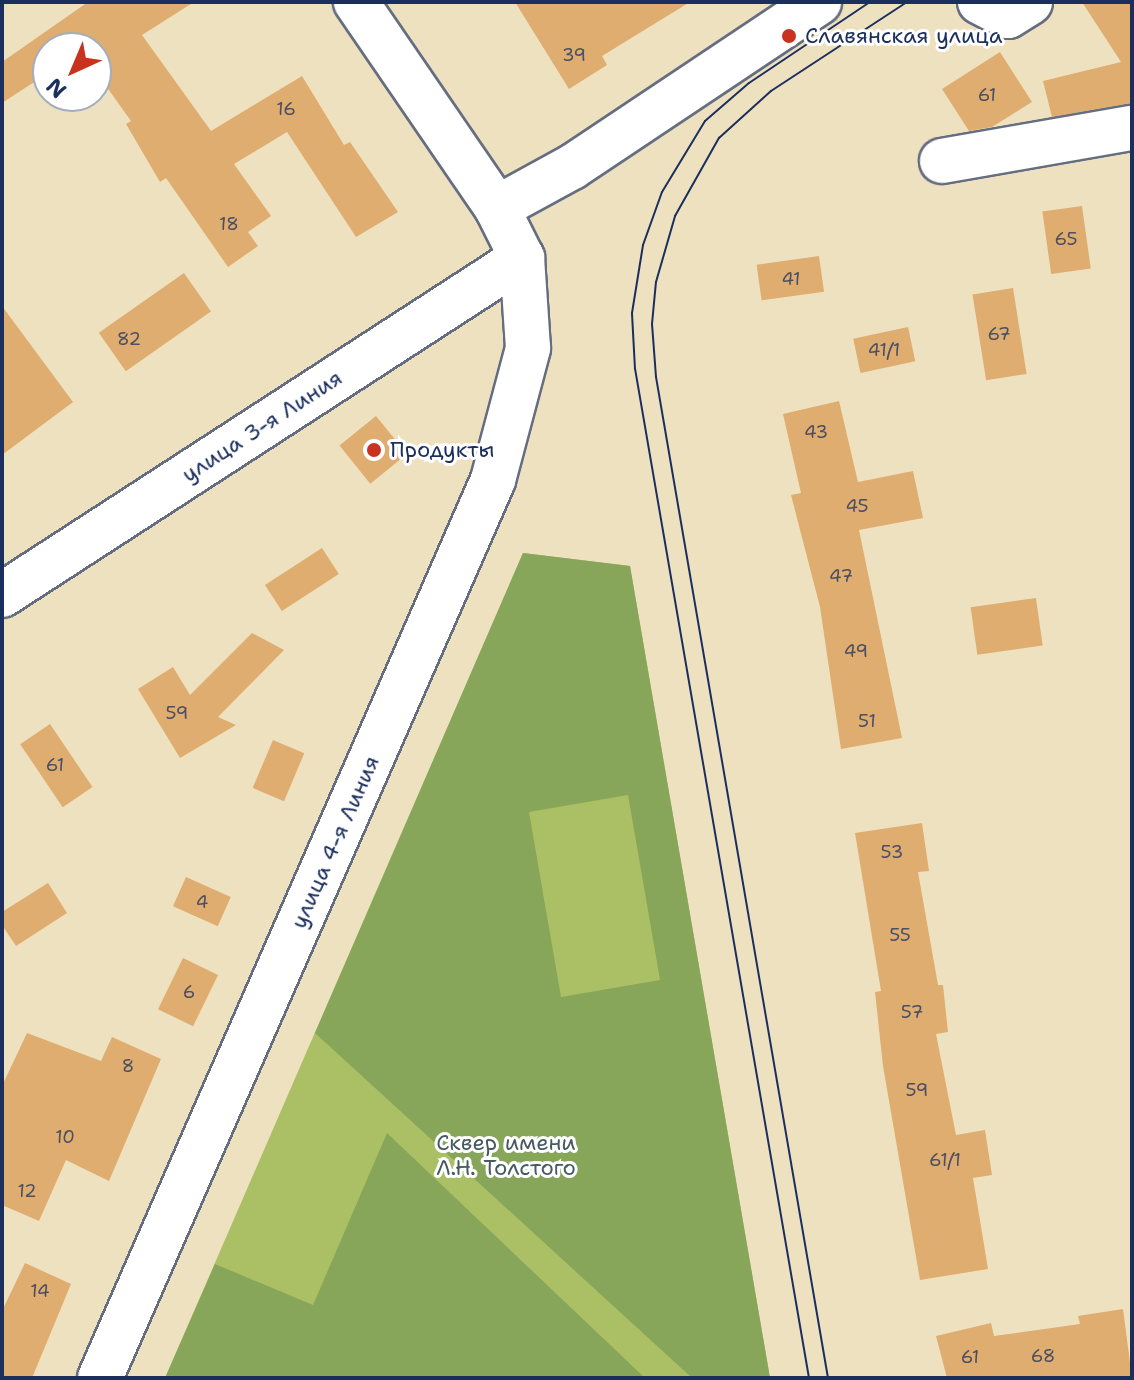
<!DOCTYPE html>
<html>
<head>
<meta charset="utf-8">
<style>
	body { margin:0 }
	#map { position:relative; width:1134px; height:1380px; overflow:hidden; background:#eee1c0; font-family:"Shantell Sans",sans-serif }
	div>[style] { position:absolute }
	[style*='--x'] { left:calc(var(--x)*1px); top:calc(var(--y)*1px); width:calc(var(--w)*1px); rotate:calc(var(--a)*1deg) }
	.green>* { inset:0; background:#abc064 }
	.forest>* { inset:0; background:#88a65a }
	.building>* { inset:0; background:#dead6f; transform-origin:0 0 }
	.roads { filter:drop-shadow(2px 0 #656d80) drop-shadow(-2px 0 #656d80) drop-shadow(0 2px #656d80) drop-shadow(0 -2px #656d80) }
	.minor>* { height:44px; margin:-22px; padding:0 22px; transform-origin:22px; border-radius:22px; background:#fff }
	.tram>* { height:2px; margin:-1px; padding:0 1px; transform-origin:1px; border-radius:1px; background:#1b2f5e }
	.dots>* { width:22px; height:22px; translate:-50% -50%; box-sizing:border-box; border:4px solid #fff; border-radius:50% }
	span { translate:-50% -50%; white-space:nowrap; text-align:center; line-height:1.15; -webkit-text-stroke:6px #fff; paint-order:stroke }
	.number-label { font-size:18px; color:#4c4e62 }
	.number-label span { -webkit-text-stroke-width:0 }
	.poi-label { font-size:22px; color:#1b2f5e }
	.left { translate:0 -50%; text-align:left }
	.street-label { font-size:22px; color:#1b2f5e }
	.park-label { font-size:22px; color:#465a60 }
	.frame { position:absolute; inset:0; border:4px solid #1b2f5e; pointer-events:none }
	.north { position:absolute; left:32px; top:32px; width:80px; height:80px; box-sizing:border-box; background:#fff; border:2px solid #a4acbf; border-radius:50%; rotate:224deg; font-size:22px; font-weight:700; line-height:32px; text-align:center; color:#1b2f5e }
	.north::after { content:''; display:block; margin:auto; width:28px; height:36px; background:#c8321e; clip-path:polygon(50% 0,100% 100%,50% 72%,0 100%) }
</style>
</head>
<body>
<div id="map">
	<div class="green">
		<div style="clip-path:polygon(523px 553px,630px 566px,770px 1378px,165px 1378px)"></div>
	</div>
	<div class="forest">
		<div style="clip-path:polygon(evenodd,523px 553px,630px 566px,770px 1378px,692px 1378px,315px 1033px,523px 553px,628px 795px,660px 980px,561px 997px,529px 812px,628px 795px)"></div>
		<div style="clip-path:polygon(387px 1133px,645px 1378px,165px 1378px,215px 1264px,313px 1305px)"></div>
	</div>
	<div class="building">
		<div style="clip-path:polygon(88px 2px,194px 2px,142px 35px,211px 131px,302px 76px,344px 145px,350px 142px,398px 212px,356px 237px,287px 132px,234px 164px,271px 216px,248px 232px,258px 246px,228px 267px,166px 178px,160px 182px,126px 124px,131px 121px,96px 72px,96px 48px,48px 48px,48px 73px,2px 103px,2px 62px)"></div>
		<div style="clip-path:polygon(515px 2px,690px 2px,602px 56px,607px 65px,569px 89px)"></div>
		<div style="clip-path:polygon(1082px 2px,1132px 2px,1132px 103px,1052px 117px,1043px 81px,1121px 62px)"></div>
		<div style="clip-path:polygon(1000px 52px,1032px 102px,992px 127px,969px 131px,942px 89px)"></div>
		<div style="left:1082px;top:206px;width:63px;height:40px;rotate:82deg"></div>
		<div style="left:819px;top:256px;width:36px;height:63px;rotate:82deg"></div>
		<div style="left:184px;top:273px;width:47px;height:104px;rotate:55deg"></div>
		<div style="left:1013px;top:288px;width:87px;height:41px;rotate:81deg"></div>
		<div style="clip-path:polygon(2px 306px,73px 402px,2px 455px)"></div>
		<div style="left:908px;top:327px;width:35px;height:56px;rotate:78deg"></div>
		<div style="clip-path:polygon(839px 401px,858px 482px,913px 471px,923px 518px,859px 530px,902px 738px,841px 749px,820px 607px,791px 495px,801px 493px,783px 414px)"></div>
		<div style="left:376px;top:416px;width:49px;height:47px;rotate:51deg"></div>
		<div style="left:322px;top:548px;width:31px;height:68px;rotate:57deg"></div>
		<div style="left:1036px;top:598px;width:48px;height:66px;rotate:82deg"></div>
		<div style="clip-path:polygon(252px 633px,284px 650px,218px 717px,236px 725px,180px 758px,138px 689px,173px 667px,190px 695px)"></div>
		<div style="left:50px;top:724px;width:76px;height:36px;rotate:56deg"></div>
		<div style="left:273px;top:740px;width:34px;height:52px;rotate:23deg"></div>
		<div style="clip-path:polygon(922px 823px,929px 871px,918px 872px,938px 985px,943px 985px,948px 1032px,936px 1034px,956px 1135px,985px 1130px,992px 1175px,973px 1178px,988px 1269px,920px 1280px,883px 1066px,875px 992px,881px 991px,855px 833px)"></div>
		<div style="left:186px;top:877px;width:49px;height:32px;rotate:24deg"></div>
		<div style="clip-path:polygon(48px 883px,67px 913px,16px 946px,2px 925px,2px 912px)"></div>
		<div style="left:183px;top:958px;width:39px;height:57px;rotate:26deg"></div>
		<div style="clip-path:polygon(27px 1033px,101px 1061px,112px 1037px,161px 1059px,109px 1181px,66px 1160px,39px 1221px,2px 1205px,2px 1086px)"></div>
		<div style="clip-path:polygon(25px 1263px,71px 1284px,32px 1378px,2px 1378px,2px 1311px)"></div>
		<div style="clip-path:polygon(1123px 1309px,1132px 1378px,947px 1378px,936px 1336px,991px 1323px,994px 1336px,1080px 1324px,1078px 1316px)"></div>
	</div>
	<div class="roads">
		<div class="minor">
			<div style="--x:980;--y:2;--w:31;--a:27"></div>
			<div style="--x:1008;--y:16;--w:26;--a:-32"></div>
			<div style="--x:942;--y:161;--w:193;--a:-9.9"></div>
			<div style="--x:497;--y:208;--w:85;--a:-28.7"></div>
			<div style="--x:572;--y:167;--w:297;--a:-33.7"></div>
			<div style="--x:2;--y:595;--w:620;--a:-32.95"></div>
			<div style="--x:100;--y:1378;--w:980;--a:-66.36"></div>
			<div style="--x:493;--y:480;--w:137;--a:-75.1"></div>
			<div style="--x:528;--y:348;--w:90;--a:-93.8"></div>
			<div style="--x:522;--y:258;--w:56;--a:-116.6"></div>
			<div style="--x:497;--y:208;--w:250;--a:-124.4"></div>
		</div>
	</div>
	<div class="tram">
		<div style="--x:809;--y:1378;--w:1024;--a:-99.78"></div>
		<div style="--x:635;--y:369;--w:56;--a:-93.1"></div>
		<div style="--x:632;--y:313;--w:69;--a:-80.8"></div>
		<div style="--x:643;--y:245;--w:56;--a:-70.3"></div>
		<div style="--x:662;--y:192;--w:83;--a:-58.8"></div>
		<div style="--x:705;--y:121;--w:58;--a:-40.8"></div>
		<div style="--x:749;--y:83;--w:146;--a:-33.8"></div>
		<div style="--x:828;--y:1378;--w:1016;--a:-99.75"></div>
		<div style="--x:656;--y:377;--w:53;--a:-94.3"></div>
		<div style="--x:652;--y:324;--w:42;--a:-84.6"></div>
		<div style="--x:656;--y:282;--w:69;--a:-73.9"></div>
		<div style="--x:675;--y:216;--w:90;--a:-60.6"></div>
		<div style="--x:719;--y:138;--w:70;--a:-42.1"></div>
		<div style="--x:771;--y:91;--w:163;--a:-33.2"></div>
	</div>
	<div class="dots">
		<div style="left:789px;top:36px;background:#c8321e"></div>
		<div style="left:374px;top:450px;background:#c8321e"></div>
	</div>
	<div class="number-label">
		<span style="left:574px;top:55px">39</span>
		<span style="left:987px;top:95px">61</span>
		<span style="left:286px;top:109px">16</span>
		<span style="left:229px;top:224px">18</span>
		<span style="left:1066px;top:239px">65</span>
		<span style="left:791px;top:279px">41</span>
		<span style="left:999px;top:334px">67</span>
		<span style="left:129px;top:339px">82</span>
		<span style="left:884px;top:350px">41/1</span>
		<span style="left:816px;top:432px">43</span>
		<span style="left:857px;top:506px">45</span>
		<span style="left:841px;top:576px">47</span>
		<span style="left:856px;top:651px">49</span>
		<span style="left:177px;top:713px">59</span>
		<span style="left:867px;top:721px">51</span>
		<span style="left:55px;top:765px">61</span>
		<span style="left:892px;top:852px">53</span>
		<span style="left:202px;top:902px">4</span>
		<span style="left:900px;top:935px">55</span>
		<span style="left:189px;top:992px">6</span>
		<span style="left:912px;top:1012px">57</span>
		<span style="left:128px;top:1066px">8</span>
		<span style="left:917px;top:1090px">59</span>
		<span style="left:65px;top:1137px">10</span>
		<span style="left:945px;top:1160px">61/1</span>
		<span style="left:27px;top:1191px">12</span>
		<span style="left:40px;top:1291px">14</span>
		<span style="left:1043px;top:1356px">68</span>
		<span style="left:970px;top:1357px">61</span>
	</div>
	<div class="poi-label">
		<span class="left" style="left:805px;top:36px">Славянская улица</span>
		<span class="left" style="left:390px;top:450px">Продукты</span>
	</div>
	<div class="street-label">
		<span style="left:262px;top:426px;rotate:-33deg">улица 3-я Линия</span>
		<span style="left:335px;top:842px;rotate:-66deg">улица 4-я Линия</span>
	</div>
	<div class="park-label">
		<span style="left:506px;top:1155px">Сквер имени<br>Л.Н. Толстого</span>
	</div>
	<div class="frame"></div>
	<div class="north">N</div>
</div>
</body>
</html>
